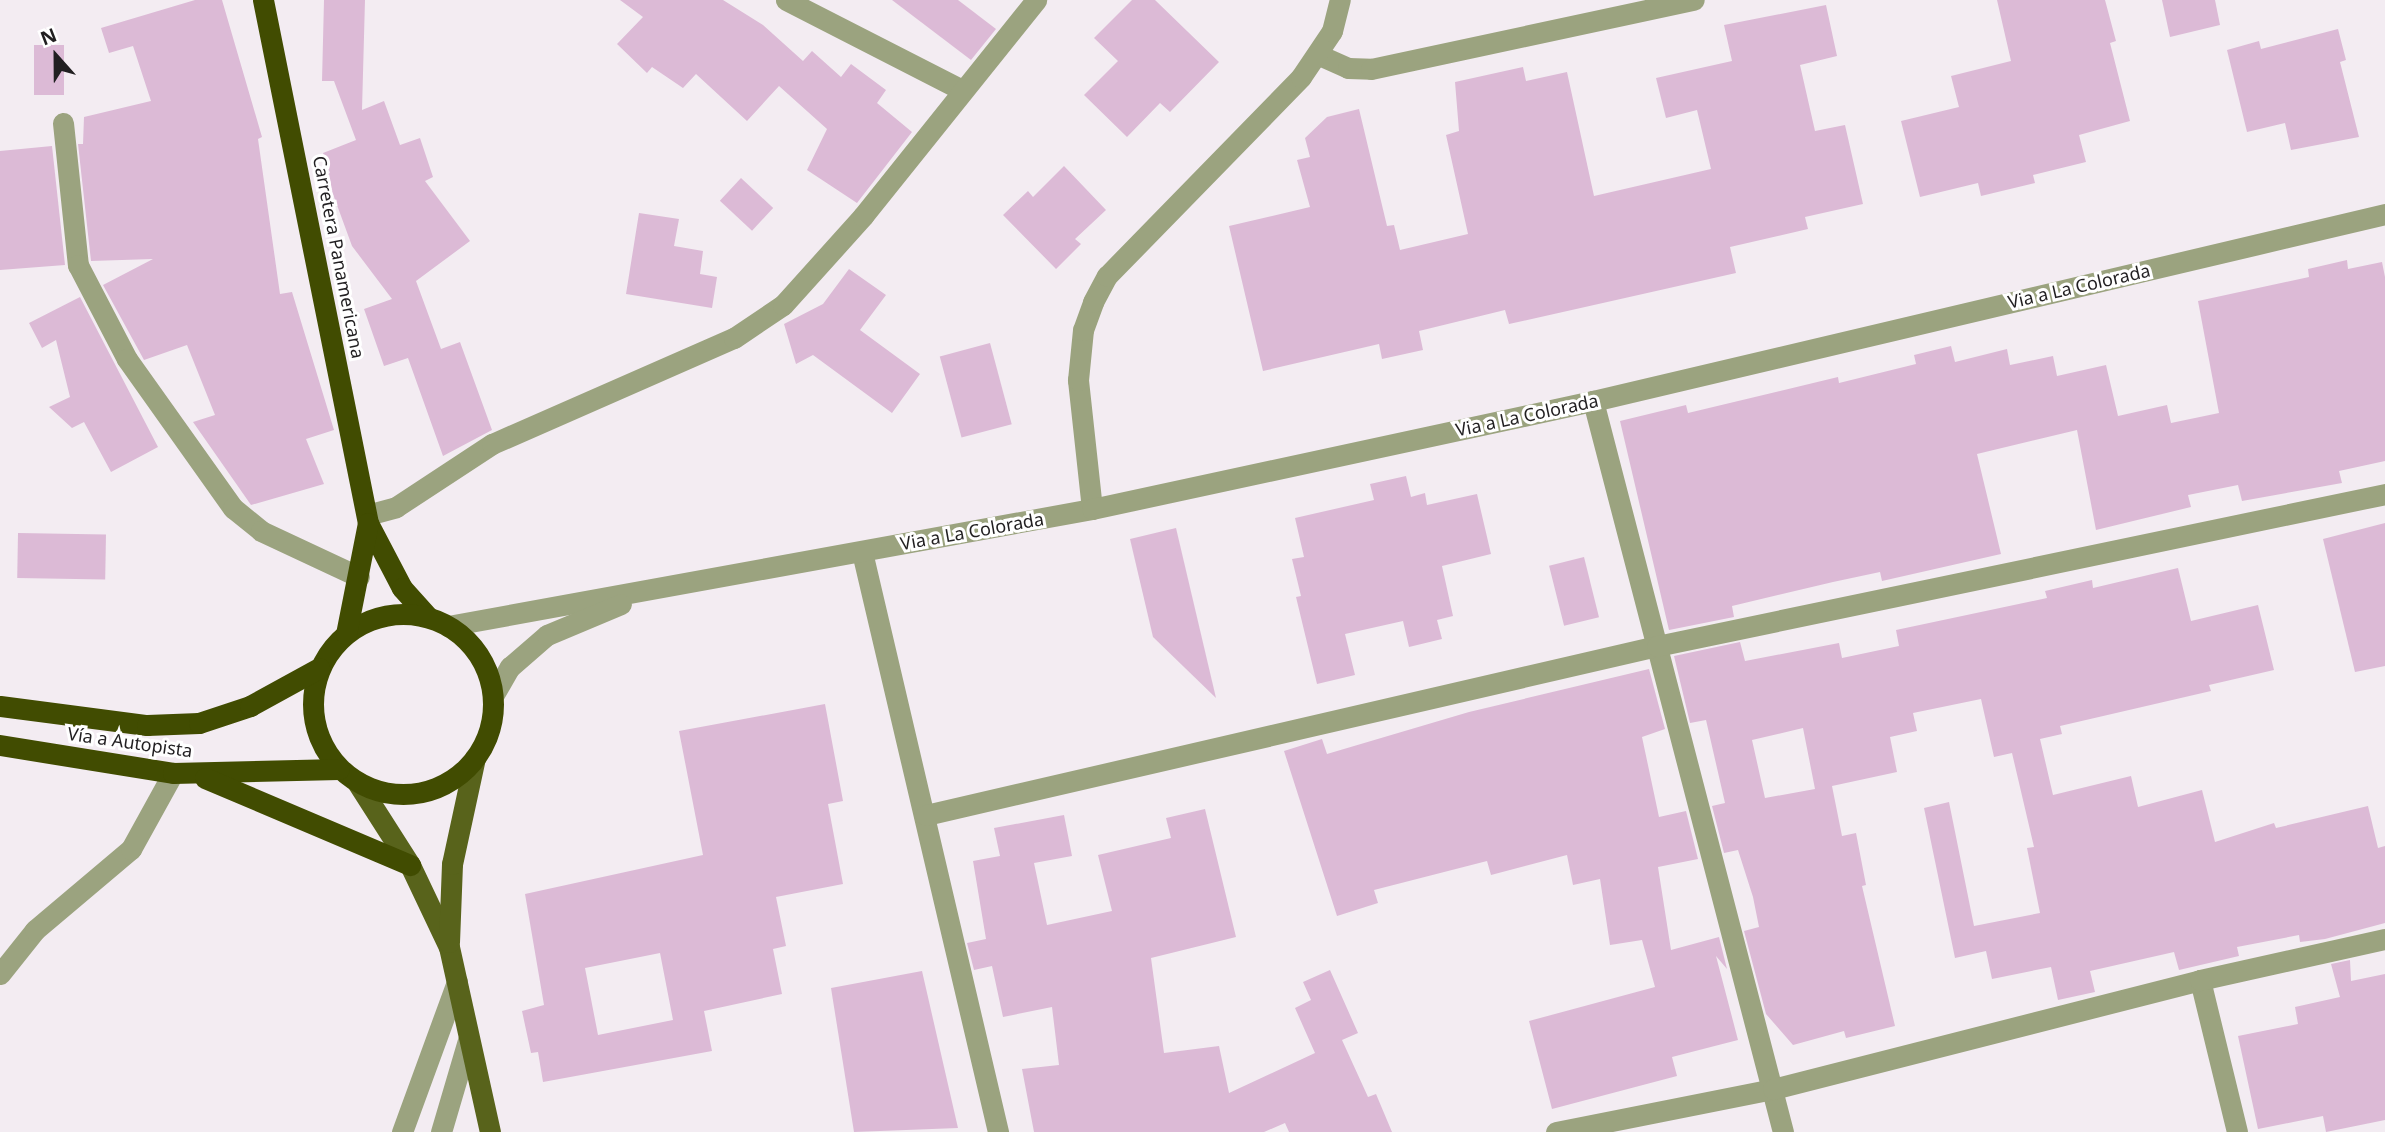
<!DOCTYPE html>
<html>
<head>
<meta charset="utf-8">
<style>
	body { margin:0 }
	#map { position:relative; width:2385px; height:1132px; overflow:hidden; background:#f3ecf2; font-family:"Noto Sans",sans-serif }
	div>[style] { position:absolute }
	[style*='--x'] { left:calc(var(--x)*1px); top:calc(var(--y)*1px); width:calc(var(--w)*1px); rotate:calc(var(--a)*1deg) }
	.building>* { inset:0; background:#dcbad6; transform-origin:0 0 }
	.minor>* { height:21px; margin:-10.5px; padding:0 10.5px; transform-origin:10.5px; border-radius:10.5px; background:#9ba37f }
	.major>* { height:21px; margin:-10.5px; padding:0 10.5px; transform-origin:10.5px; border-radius:10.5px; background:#58631b }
	.highway>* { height:21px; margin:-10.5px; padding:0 10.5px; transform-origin:10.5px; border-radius:10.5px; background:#414c01 }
	.highway>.ring { margin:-10.5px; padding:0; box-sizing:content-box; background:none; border:21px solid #414c01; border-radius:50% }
	span { translate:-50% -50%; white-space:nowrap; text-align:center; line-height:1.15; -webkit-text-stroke:6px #fff; paint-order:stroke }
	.street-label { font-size:18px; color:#211f21 }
	.north { position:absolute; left:21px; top:21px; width:70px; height:70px; -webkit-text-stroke:5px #fff; paint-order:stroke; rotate:339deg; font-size:19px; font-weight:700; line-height:28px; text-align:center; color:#211f21 }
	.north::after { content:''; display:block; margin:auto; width:24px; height:32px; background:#211f21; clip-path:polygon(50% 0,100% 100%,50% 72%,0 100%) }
</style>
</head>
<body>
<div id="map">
	<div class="building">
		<div style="clip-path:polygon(195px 0,222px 0,262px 137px,258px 139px,280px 294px,292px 292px,334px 430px,306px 439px,324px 484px,251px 505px,193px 422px,215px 415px,187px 345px,144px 360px,103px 285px,153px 259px,91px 261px,78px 144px,83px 144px,84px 117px,151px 101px,133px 46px,109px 53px,101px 28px)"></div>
		<div style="clip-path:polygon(324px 0,365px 0,362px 110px,384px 101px,400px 145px,420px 138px,433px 177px,425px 181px,470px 241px,416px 281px,441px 349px,460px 342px,492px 430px,443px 456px,408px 358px,384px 366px,364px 309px,392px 299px,352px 246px,326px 175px,330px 173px,323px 153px,356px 140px,334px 81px,322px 81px)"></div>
		<div style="clip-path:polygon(620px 0,723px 0,763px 25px,803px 61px,812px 51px,841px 77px,851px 64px,886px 90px,877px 103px,912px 132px,857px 203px,807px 170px,827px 129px,779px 86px,747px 121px,696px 74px,683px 88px,652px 67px,647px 73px,617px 44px,643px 17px)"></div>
		<div style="clip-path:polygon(892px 0,958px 0,996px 29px,971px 60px)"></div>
		<div style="clip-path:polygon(1132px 0,1155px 0,1219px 62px,1170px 112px,1160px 103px,1127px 137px,1084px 95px,1118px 61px,1094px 38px)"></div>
		<div style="clip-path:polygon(1997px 0,2105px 0,2116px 41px,2110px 43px,2130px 121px,2079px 135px,2086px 162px,2033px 175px,2035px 183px,1981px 196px,1978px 183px,1920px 197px,1901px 121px,1959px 107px,1951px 76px,2011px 61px)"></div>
		<div style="clip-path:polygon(2162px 0,2215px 0,2220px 25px,2170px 37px)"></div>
		<div style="clip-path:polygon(1826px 5px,1837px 56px,1800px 65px,1815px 131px,1845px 125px,1863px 204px,1805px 217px,1808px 229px,1730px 247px,1736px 273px,1509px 324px,1505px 310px,1419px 331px,1423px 350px,1382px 359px,1379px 344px,1263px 371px,1229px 226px,1310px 207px,1297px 160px,1310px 157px,1305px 138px,1327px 117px,1359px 109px,1387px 226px,1394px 225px,1400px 250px,1468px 234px,1446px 135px,1459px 131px,1455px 82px,1523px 67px,1526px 81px,1567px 72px,1594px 196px,1711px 169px,1697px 110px,1666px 118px,1656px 78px,1732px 61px,1724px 25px)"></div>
		<div style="clip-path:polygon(2338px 29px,2346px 60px,2340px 62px,2359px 137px,2291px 150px,2285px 123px,2247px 132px,2227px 50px,2259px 41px,2261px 49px)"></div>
		<div style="left:34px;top:45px;width:30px;height:50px"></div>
		<div style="clip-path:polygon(52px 146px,65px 265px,0 270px,0 151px)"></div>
		<div style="clip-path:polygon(1064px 166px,1106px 210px,1075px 239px,1081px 244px,1056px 269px,1003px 215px,1028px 191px,1033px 197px)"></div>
		<div style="left:741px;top:178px;width:44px;height:31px;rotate:43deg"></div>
		<div style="clip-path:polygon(639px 213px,679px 219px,674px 246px,703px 251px,700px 274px,717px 277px,712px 308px,626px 294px)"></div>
		<div style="clip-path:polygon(2347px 260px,2348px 269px,2382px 262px,2385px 277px,2385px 461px,2339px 471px,2342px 483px,2242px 501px,2238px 485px,2188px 495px,2191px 507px,2096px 530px,2077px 430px,1977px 454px,2001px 554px,1882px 581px,1880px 572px,1833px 582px,1732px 606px,1734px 617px,1669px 630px,1620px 421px,1686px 405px,1688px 413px,1838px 377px,1839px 383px,1916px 364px,1914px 355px,1951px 346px,1955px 362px,2007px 349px,2010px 365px,2053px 356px,2057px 376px,2106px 365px,2118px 416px,2167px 405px,2171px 423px,2219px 413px,2198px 301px,2309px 277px,2308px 269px)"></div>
		<div style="clip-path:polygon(849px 269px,886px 295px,860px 330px,920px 374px,892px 413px,813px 355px,796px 364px,784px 324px,823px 304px)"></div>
		<div style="clip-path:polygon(80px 297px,158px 447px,111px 472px,84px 422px,72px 428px,49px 407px,70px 397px,56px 340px,42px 348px,29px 323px)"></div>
		<div style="left:990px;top:343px;width:84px;height:52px;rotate:75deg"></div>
		<div style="clip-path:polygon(1406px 476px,1411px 497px,1425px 493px,1427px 505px,1477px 494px,1491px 554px,1442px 566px,1453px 616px,1437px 620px,1442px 639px,1409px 647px,1403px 621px,1345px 634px,1355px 675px,1317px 684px,1296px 597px,1301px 596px,1292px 559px,1304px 557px,1295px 518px,1374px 500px,1370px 484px)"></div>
		<div style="clip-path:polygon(2385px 523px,2385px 666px,2355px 672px,2323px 539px)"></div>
		<div style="clip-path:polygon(1176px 528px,1216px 698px,1153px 637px,1130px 539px)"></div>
		<div style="left:18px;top:533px;width:88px;height:45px;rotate:1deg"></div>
		<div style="left:1584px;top:557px;width:62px;height:36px;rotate:76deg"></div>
		<div style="clip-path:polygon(evenodd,2178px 568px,2191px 621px,2258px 605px,2274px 670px,2209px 685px,2211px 691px,2060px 726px,2062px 734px,2040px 739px,2053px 795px,2131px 776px,2138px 807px,2202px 790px,2215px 842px,2274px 823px,2276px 828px,2368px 806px,2378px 848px,2385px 846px,2385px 923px,2325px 939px,2300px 942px,2299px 935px,2237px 947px,2239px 956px,2179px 970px,2174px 952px,2090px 971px,2095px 992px,2058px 1000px,2051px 967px,1992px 979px,1986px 951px,1955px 958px,1924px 808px,1949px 802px,1974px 926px,2040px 913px,2027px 848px,2034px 847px,2012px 753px,1994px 757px,1981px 699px,1913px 713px,1917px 731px,1890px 737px,1897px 772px,1832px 786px,1842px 836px,1856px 833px,1866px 885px,1862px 886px,1895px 1026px,1846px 1038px,1844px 1031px,1793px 1045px,1766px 1014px,1744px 931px,1759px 927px,1753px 897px,1738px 850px,1724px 853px,1712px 806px,1725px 803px,1706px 720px,1690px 723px,1674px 656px,1740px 642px,1745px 661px,1839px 643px,1842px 658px,1899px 646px,1896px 630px,2047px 598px,2045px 591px,2092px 580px,2093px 588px,2178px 568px,1803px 728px,1815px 789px,1765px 798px,1752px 740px,1803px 728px)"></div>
		<div style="clip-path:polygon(1649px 669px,1665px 729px,1642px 737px,1659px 817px,1686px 811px,1698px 859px,1658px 867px,1671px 950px,1719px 937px,1727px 969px,1716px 956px,1738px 1040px,1672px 1057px,1677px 1076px,1552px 1109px,1529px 1021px,1655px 987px,1642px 940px,1610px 945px,1600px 879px,1573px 885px,1567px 855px,1491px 875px,1487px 861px,1374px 890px,1378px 903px,1337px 916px,1284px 751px,1322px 739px,1327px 754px,1469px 712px)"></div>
		<div style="clip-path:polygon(evenodd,825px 704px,843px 801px,828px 804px,843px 884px,776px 897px,786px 946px,773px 949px,782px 994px,704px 1011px,712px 1051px,543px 1082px,538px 1052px,531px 1053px,522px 1011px,544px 1005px,525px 894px,703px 855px,679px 731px,825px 704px,660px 953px,673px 1020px,598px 1035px,585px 968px,660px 953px)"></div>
		<div style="clip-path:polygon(1205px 809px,1236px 937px,1151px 958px,1164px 1053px,1219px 1046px,1229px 1093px,1315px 1053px,1295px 1008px,1311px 1000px,1303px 982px,1330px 970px,1358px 1033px,1342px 1040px,1368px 1097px,1376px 1094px,1392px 1132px,1289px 1132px,1285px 1123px,1264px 1132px,1034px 1132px,1022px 1069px,1059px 1065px,1052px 1007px,1003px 1017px,992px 966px,974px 970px,967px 943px,986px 939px,973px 861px,1000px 856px,994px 828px,1064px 815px,1072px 856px,1034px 863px,1047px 925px,1112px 911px,1098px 855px,1171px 838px,1166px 818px)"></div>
		<div style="clip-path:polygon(2350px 960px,2351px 981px,2385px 974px,2385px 1120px,2326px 1132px,2323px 1116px,2258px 1129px,2238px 1036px,2298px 1024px,2295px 1007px,2340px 997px,2331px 964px)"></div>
		<div style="clip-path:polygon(922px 971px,958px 1128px,854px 1132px,831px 988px)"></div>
	</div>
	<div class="minor">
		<div style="--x:786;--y:0;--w:198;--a:27.1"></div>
		<div style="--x:1319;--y:55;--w:32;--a:24"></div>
		<div style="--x:1348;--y:68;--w:23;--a:2"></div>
		<div style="--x:1371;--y:69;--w:330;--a:-12.1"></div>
		<div style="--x:63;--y:123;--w:143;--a:84"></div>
		<div style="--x:78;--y:265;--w:106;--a:62.5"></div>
		<div style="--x:127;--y:359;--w:183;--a:54.6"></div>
		<div style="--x:233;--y:508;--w:36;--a:39"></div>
		<div style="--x:261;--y:531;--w:108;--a:25.1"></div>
		<div style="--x:1593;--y:401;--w:755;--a:75.43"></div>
		<div style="--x:1092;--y:509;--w:130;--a:-96.2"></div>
		<div style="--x:1078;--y:380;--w:50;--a:-84.3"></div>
		<div style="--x:1083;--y:330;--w:30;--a:-70"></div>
		<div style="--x:1093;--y:302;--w:30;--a:-62"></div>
		<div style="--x:1107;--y:276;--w:278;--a:-45.7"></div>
		<div style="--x:1301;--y:77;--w:55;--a:-56"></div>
		<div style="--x:1332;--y:31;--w:32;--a:-76"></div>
		<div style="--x:367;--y:515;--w:30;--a:-15"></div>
		<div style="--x:396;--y:507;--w:115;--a:-33.3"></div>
		<div style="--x:492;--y:444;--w:264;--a:-23.7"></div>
		<div style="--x:734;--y:338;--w:59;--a:-34"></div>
		<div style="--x:783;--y:305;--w:120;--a:-48"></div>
		<div style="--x:863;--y:216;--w:277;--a:-51.3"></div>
		<div style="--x:862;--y:552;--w:596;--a:76.8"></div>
		<div style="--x:448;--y:626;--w:655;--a:-10.3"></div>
		<div style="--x:1092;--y:509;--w:513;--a:-12.17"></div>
		<div style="--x:1593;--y:401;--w:814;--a:-13.28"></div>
		<div style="--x:493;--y:696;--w:34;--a:-60"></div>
		<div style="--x:510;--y:667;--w:49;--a:-40.9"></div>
		<div style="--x:547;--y:635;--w:80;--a:-22.7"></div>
		<div style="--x:926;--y:815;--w:750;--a:-13.02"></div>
		<div style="--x:1657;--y:646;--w:744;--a:-11.79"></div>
		<div style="--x:0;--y:974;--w:56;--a:-51.5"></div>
		<div style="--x:35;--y:930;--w:126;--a:-40.2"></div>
		<div style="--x:131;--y:849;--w:87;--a:-61.1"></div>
		<div style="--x:2200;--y:980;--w:156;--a:76.3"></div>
		<div style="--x:402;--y:1132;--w:160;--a:-69.9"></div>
		<div style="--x:441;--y:1132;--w:96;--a:-73.6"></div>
		<div style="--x:1556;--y:1132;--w:221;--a:-11.2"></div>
		<div style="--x:1773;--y:1089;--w:441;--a:-14.3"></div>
		<div style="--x:2200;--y:980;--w:189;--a:-12.5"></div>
	</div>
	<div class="major">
		<div style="--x:357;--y:782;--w:98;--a:57.4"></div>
		<div style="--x:410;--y:865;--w:91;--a:64.6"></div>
		<div style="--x:449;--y:947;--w:189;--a:77.5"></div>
		<div style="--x:449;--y:942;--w:78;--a:-87.8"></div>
		<div style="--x:452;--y:864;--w:108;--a:-77.8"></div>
	</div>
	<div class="highway">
		<div style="--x:263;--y:0;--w:533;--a:78.65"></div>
		<div style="--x:368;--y:523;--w:73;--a:62.4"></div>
		<div style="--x:402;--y:588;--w:39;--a:48"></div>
		<div class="ring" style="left:313px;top:614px;width:159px;height:159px"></div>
		<div style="--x:346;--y:634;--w:113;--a:-78.8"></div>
		<div style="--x:0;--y:706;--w:148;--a:7.4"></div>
		<div style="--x:147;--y:725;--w:52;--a:-2.2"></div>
		<div style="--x:199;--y:723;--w:54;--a:-18.4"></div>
		<div style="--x:250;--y:706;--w:79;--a:-28.8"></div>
		<div style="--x:0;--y:745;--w:175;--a:9.2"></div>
		<div style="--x:173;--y:773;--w:166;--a:-1.4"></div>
		<div style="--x:205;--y:778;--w:223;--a:23"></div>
	</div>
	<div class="street-label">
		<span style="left:339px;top:257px;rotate:79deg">Carretera Panamericana</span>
		<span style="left:2079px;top:286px;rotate:-13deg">Via a La Colorada</span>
		<span style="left:1527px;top:415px;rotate:-12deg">Via a La Colorada</span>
		<span style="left:972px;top:531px;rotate:-10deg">Via a La Colorada</span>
		<span style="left:130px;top:742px;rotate:8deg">Vía a Autopista</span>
	</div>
	<div class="north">N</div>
</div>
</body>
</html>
